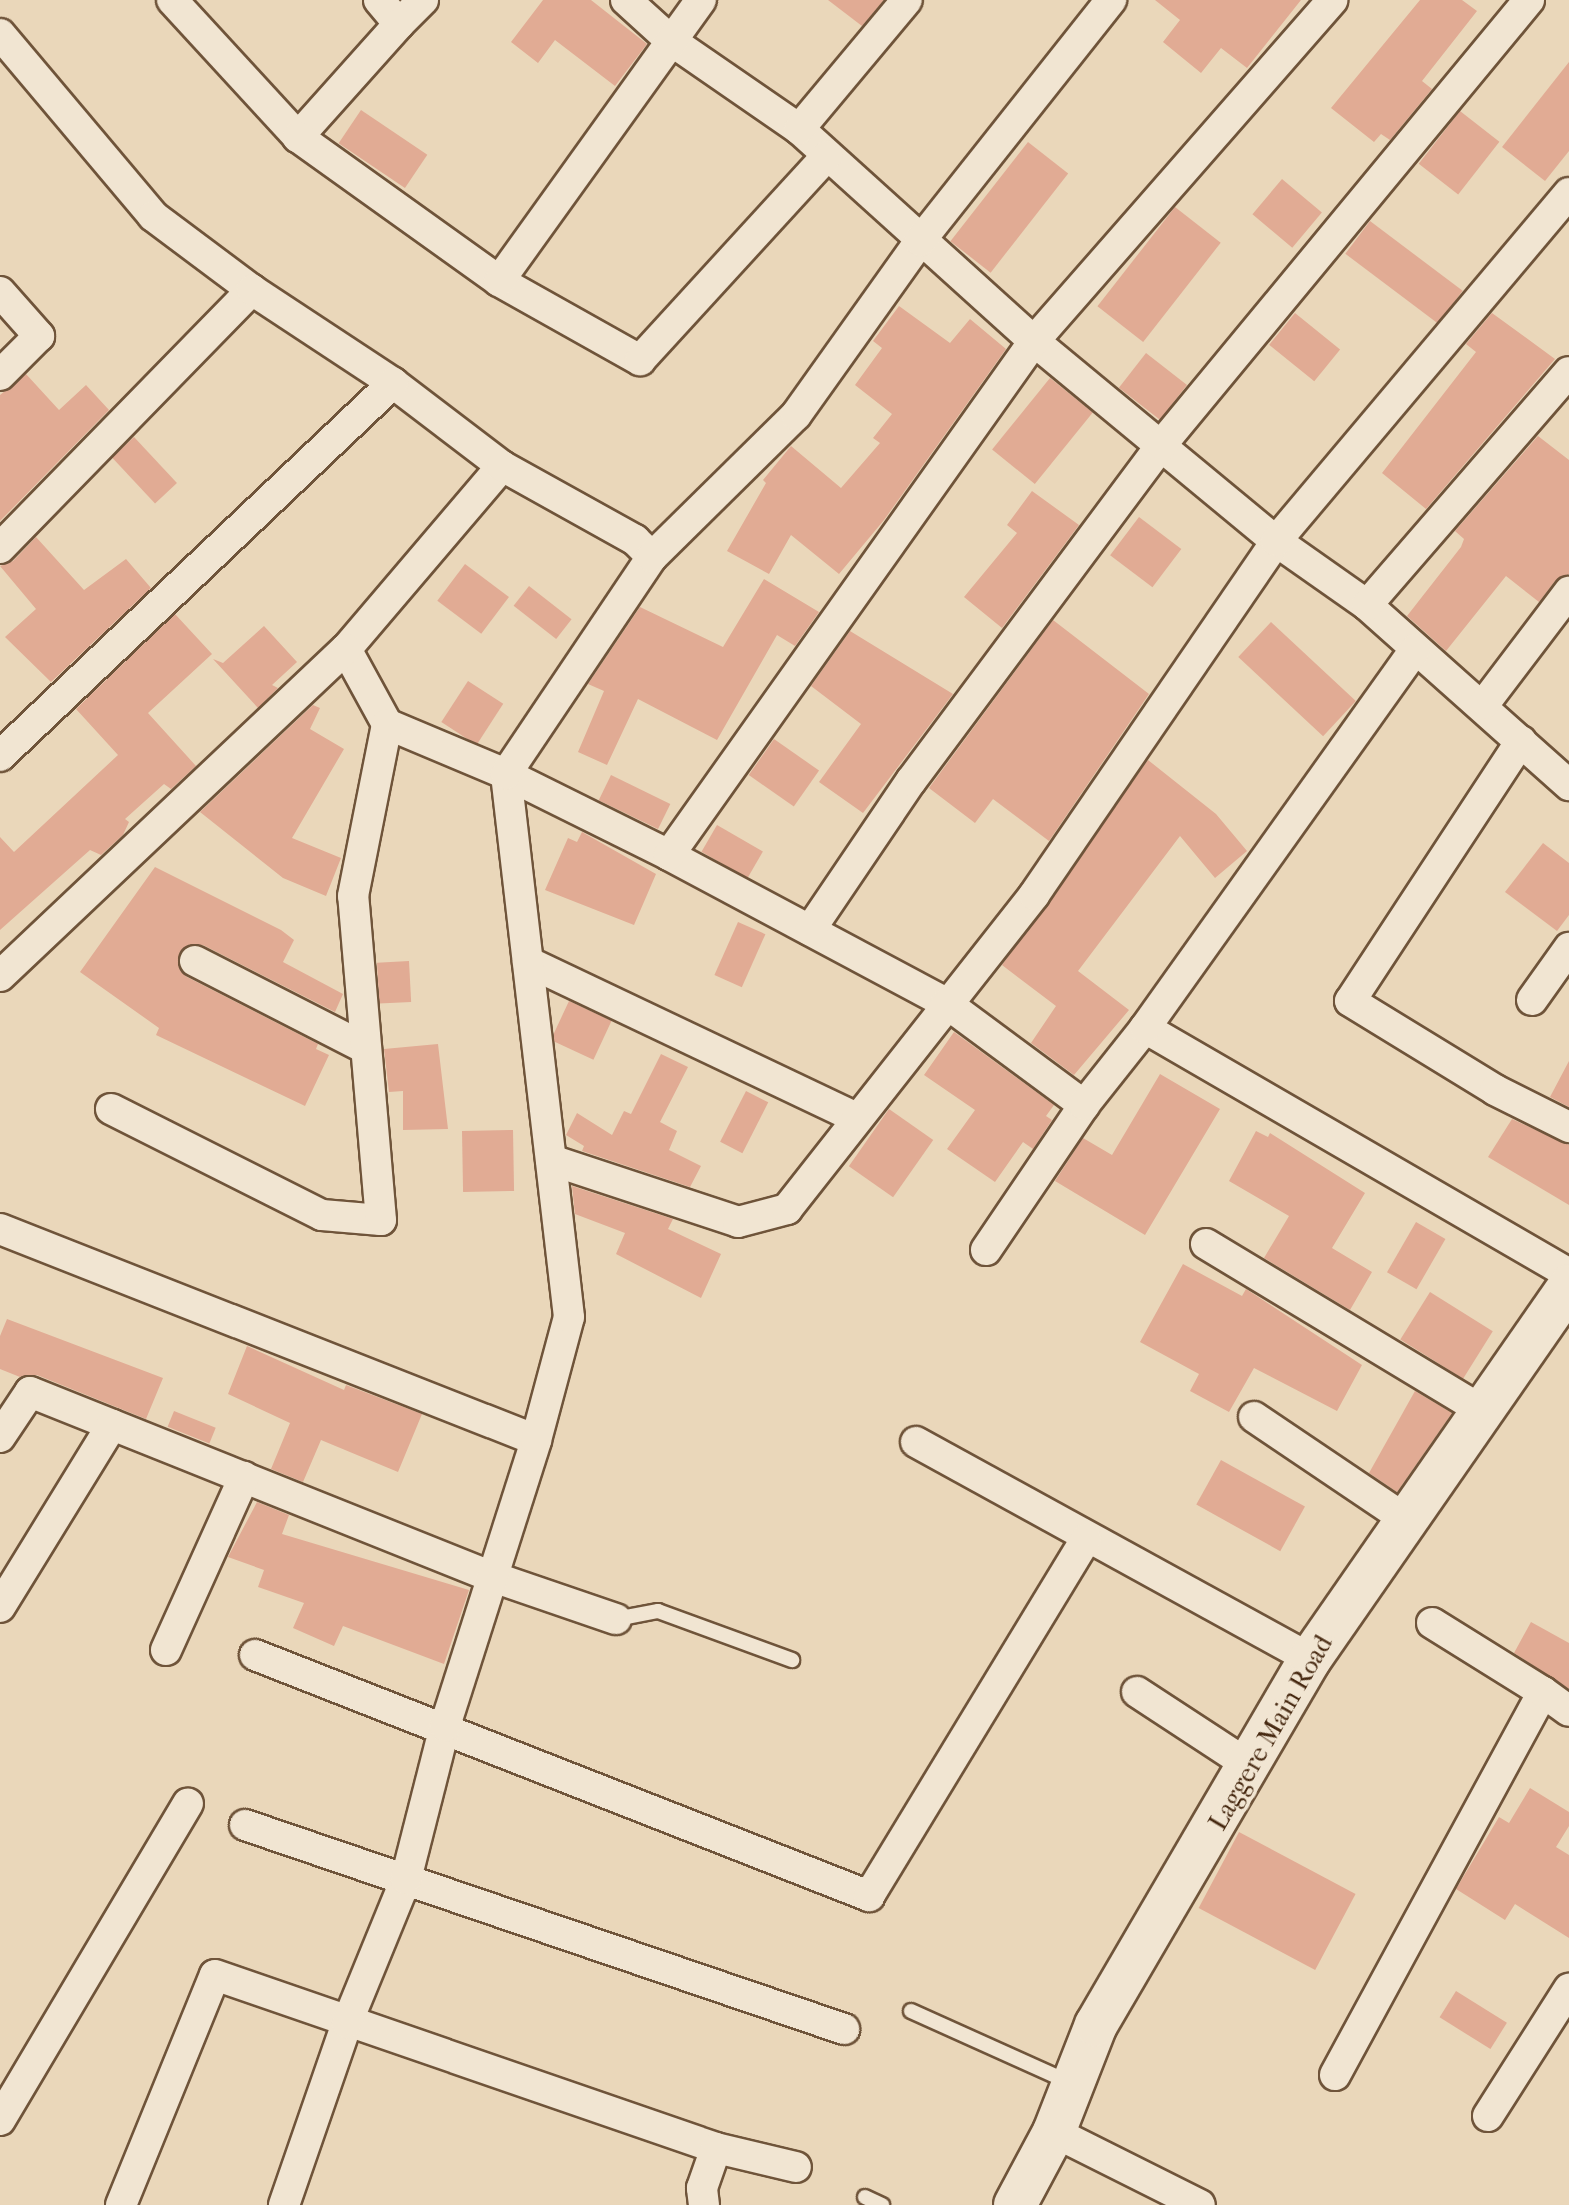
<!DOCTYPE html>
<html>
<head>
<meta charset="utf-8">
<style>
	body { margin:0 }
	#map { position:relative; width:1569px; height:2205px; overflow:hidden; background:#ead7ba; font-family:"IM FELL French Canon",serif }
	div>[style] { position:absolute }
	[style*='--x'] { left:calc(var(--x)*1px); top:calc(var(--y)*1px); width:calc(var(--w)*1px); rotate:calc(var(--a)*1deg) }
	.building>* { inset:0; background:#e1ab94; transform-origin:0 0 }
	.roads { filter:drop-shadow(2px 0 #6f543a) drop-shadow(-2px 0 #6f543a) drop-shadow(0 2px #6f543a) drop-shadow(0 -2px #6f543a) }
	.lane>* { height:14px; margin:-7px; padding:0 7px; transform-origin:7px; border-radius:7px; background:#f1e5d2 }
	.street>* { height:30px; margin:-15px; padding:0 15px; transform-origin:15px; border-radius:15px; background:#f1e5d2 }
	.secondary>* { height:42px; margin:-21px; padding:0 21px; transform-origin:21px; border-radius:21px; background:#f1e5d2 }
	span { translate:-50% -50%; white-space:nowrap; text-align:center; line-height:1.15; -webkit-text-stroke:7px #f1e5d2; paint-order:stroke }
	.street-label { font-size:26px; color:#462810 }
</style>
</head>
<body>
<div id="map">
	<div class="building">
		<div style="clip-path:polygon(543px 0,591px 0,647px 44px,615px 86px,555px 40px,538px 63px,511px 42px)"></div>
		<div style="clip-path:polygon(828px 0,884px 0,862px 26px)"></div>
		<div style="clip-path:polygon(1155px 0,1301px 0,1247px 68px,1221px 48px,1201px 73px,1163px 42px,1180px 20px)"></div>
		<div style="clip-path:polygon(1420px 0,1462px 0,1477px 11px,1422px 81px,1432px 89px,1390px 140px,1381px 134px,1374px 142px,1331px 108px)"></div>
		<div style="clip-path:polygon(1569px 62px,1569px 151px,1545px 181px,1502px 147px)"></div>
		<div style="left:361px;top:110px;width:80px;height:40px;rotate:34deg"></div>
		<div style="left:1460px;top:111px;width:50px;height:67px;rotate:38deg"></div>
		<div style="left:1028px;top:142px;width:51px;height:126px;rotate:38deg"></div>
		<div style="left:1282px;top:179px;width:52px;height:46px;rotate:40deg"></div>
		<div style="left:1175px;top:207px;width:58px;height:126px;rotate:38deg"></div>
		<div style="left:1370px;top:221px;width:116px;height:41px;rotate:37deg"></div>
		<div style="clip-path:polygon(899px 306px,950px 343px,970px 319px,1006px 349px,884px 520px,839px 574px,791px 535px,769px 574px,727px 551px,766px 483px,763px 480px,791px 446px,841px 488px,880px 443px,873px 438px,892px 414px,855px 385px,882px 348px,873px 341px)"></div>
		<div style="left:1295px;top:313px;width:58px;height:41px;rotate:39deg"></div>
		<div style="clip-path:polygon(1492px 313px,1555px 359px,1426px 509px,1382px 473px,1476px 352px,1466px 344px)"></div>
		<div style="left:1146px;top:353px;width:52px;height:44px;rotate:38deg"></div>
		<div style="clip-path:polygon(26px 374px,59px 410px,86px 385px,109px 410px,0 521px,0 395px)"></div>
		<div style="left:1050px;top:378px;width:55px;height:92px;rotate:39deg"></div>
		<div style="clip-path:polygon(1538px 436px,1569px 460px,1569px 574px,1555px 581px,1539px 602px,1506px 576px,1446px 651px,1407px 616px,1461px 547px,1464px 539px,1455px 531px)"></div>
		<div style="left:134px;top:437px;width:63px;height:30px;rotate:47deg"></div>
		<div style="clip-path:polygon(1032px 491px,1079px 525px,1002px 628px,964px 597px,1017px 533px,1007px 525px)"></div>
		<div style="left:1139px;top:517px;width:53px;height:48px;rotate:37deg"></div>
		<div style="clip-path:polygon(36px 537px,84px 590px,126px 559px,151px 588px,51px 682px,5px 637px,36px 609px,0 566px,13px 561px)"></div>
		<div style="left:465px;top:564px;width:55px;height:46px;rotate:37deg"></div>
		<div style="clip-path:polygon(764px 579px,819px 612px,795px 646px,777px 635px,717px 740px,638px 699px,607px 765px,578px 752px,604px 691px,588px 684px,640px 607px,723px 647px)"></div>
		<div style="left:529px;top:586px;width:54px;height:25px;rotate:38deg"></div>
		<div style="clip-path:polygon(175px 614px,212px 654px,148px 713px,196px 766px,171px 789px,164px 784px,125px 819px,129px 822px,123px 835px,101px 855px,90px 850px,0 930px,0 837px,14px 852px,118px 755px,76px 709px)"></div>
		<div style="clip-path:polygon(1053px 620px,1149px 694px,1049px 841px,993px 799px,975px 823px,929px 788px)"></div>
		<div style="left:1271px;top:622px;width:116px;height:48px;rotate:43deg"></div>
		<div style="clip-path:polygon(264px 626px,297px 662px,272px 685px,278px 688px,258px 708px,213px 659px,223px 663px)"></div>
		<div style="clip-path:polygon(850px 631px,953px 694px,863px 813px,819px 782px,861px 724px,811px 686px)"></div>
		<div style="left:468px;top:681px;width:42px;height:49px;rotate:33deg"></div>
		<div style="clip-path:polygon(313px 705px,320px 708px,310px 729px,344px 749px,292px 838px,341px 858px,326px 896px,283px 878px,200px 812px)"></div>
		<div style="left:774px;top:739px;width:55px;height:44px;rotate:35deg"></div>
		<div style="clip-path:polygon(1148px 760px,1216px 814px,1247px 851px,1215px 878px,1180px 836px,1078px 971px,1129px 1010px,1074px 1075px,1031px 1043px,1056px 1006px,1002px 965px)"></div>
		<div style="left:611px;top:775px;width:66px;height:28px;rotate:26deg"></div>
		<div style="left:717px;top:825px;width:53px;height:31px;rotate:30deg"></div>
		<div style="clip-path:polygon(582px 832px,656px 874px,634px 925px,545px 890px,568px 838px,577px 842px)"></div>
		<div style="clip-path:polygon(1543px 843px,1569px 863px,1569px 915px,1557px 931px,1505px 892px)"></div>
		<div style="clip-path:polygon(155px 867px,281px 930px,294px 940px,283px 962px,343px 994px,335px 1012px,203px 945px,186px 946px,179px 954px,180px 970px,187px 977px,318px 1044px,316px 1049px,329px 1055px,305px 1106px,156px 1035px,159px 1028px,80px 972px)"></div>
		<div style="left:738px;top:922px;width:30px;height:58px;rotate:24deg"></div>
		<div style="left:409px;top:961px;width:41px;height:32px;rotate:87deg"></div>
		<div style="left:569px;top:1001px;width:47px;height:43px;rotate:25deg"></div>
		<div style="clip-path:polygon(954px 1032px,1054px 1105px,1046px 1116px,1052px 1120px,1033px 1149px,1023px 1142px,995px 1182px,947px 1149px,975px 1110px,924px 1075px)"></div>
		<div style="clip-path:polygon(438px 1044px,448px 1129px,403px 1130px,403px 1091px,389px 1092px,384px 1049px)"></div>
		<div style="clip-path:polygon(661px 1054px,688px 1067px,660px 1122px,677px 1131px,669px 1150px,701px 1166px,690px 1187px,582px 1151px,584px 1146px,566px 1135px,577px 1113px,612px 1135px,624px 1111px,631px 1114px)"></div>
		<div style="clip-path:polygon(1569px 1061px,1569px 1107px,1550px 1097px)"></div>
		<div style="clip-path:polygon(1160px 1074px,1220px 1109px,1145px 1235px,1055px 1181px,1083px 1138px,1112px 1155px)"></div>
		<div style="left:746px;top:1091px;width:25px;height:57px;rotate:27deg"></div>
		<div style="left:889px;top:1109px;width:54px;height:70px;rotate:35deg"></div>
		<div style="clip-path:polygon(1512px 1119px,1569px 1145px,1569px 1205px,1488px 1157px)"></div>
		<div style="left:513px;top:1130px;width:61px;height:51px;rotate:89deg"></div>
		<div style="clip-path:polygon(1256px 1131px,1268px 1137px,1270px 1133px,1365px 1193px,1332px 1248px,1372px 1272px,1350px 1310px,1264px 1258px,1289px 1216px,1229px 1181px)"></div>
		<div style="clip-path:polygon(572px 1186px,673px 1219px,668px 1229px,721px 1254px,701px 1298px,616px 1254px,625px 1233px,575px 1214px)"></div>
		<div style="left:1416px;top:1222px;width:34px;height:58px;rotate:30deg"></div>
		<div style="clip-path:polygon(1183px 1264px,1242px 1296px,1246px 1289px,1362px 1365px,1337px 1411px,1254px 1368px,1229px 1412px,1190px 1391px,1199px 1374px,1140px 1342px)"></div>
		<div style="left:1430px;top:1292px;width:74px;height:56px;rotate:32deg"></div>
		<div style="clip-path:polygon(7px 1319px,163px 1378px,146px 1419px,37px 1375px,20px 1377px,0 1369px,0 1336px)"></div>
		<div style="clip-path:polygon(247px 1346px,344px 1390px,346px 1385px,422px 1414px,398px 1472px,321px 1440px,303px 1482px,271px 1469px,290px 1423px,228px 1394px)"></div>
		<div style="clip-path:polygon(1415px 1391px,1452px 1413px,1397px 1492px,1369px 1473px)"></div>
		<div style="left:174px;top:1411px;width:45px;height:17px;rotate:22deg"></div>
		<div style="left:1221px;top:1460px;width:96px;height:51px;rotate:29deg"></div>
		<div style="clip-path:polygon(257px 1502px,289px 1515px,282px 1534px,469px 1590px,444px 1664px,343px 1626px,334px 1646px,293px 1628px,304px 1603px,258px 1587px,264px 1570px,228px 1557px)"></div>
		<div style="clip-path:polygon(1531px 1622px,1569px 1643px,1569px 1689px,1514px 1653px)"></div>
		<div style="clip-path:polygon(1530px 1788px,1569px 1812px,1569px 1826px,1556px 1847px,1569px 1855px,1569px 1938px,1515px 1904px,1505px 1920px,1456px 1889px,1499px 1817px,1509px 1823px)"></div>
		<div style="left:1239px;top:1832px;width:132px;height:86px;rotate:28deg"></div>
		<div style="left:1456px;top:1991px;width:60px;height:31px;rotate:32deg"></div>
	</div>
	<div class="roads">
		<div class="lane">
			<div style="--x:616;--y:1619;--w:43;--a:-10.8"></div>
			<div style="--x:658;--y:1611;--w:143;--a:20.1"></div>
			<div style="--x:911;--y:2011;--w:173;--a:24.2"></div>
			<div style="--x:865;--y:2197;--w:19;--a:25"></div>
		</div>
		<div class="street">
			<div style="--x:172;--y:0;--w:186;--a:47.4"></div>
			<div style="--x:379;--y:0;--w:31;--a:50"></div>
			<div style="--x:399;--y:24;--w:34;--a:-45"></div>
			<div style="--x:626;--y:0;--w:59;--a:42.3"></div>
			<div style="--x:670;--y:40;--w:157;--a:34.6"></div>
			<div style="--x:799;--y:129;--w:316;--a:42.1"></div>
			<div style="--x:1034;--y:341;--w:314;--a:39.6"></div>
			<div style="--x:1276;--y:541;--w:111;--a:35.1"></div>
			<div style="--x:1367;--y:605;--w:271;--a:41.7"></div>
			<div style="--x:399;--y:24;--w:152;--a:131.8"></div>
			<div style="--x:298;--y:137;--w:247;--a:35.6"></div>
			<div style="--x:499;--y:281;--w:162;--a:29.3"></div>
			<div style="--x:640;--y:360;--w:277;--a:-47.5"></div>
			<div style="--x:0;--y:34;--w:238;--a:49.9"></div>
			<div style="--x:153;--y:216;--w:124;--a:36.8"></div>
			<div style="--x:799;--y:129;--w:168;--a:-50.1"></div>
			<div style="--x:499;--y:281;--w:346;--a:-54.3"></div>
			<div style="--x:0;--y:292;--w:59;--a:48.4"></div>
			<div style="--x:39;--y:336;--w:55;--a:135"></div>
			<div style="--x:502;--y:466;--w:240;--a:130.4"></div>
			<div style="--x:346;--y:649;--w:85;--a:61.3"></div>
			<div style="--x:387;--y:724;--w:129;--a:22.8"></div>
			<div style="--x:506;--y:774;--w:182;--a:26.4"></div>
			<div style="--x:669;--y:855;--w:314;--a:28.1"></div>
			<div style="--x:946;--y:1003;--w:172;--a:36.5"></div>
			<div style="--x:0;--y:548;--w:361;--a:-45.7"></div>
			<div style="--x:252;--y:290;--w:169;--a:33.4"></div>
			<div style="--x:393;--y:383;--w:137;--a:37.3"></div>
			<div style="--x:502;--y:466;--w:152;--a:29.1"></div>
			<div style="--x:635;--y:540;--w:24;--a:45"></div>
			<div style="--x:1367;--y:605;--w:308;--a:-49.1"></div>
			<div style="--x:1484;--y:704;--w:141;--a:-52.8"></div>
			<div style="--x:1521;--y:741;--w:311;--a:123.3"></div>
			<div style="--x:1350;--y:1001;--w:170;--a:31.5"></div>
			<div style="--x:1495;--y:1090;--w:83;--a:26.6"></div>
			<div style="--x:0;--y:756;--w:542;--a:-43.5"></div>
			<div style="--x:669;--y:855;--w:630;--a:-54.62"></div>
			<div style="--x:1034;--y:341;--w:453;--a:-48.8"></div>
			<div style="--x:810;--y:930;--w:180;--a:-55.9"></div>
			<div style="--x:911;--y:781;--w:420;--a:-53.3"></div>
			<div style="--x:1162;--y:444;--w:576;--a:-50.42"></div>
			<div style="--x:195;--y:961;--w:189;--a:27.1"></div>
			<div style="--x:528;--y:962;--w:364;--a:25.4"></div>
			<div style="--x:0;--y:976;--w:476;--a:-43.4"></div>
			<div style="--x:1532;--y:1000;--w:64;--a:-54.6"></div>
			<div style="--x:1145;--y:1028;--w:490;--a:30.1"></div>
			<div style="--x:111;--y:1109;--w:236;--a:26.7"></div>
			<div style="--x:322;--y:1215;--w:59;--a:4.8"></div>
			<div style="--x:381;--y:1220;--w:325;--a:-94.9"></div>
			<div style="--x:353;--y:896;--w:175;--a:-78.8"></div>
			<div style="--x:551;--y:1160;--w:197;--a:18.3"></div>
			<div style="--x:738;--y:1222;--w:51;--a:-14.9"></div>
			<div style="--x:787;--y:1209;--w:400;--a:-51.8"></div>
			<div style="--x:1034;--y:895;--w:429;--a:-55.6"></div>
			<div style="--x:1276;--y:541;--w:455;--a:-49.9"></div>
			<div style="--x:0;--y:1229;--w:576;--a:21.49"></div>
			<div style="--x:1206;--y:1244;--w:326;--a:31.1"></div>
			<div style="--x:986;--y:1250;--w:175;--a:-55.9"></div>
			<div style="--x:1084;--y:1105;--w:98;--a:-51.6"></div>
			<div style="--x:1145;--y:1028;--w:465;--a:-54.5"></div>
			<div style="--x:1254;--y:1417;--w:186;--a:34"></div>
			<div style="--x:0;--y:1437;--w:54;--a:-56.3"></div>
			<div style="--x:30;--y:1392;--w:499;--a:21.8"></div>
			<div style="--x:493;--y:1577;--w:130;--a:18.9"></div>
			<div style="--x:916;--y:1442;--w:450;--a:28.8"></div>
			<div style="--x:0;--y:1607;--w:214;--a:-58.4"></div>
			<div style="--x:1432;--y:1623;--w:131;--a:31.9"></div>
			<div style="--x:166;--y:1650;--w:190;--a:-65.7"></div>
			<div style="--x:255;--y:1655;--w:660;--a:21.43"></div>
			<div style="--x:869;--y:1896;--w:418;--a:-58.7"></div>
			<div style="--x:1137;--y:1692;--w:135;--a:33.2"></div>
			<div style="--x:245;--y:1825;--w:633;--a:18.81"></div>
			<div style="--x:1335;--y:2075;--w:436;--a:-61.5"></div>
			<div style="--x:1543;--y:1692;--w:32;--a:36"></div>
			<div style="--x:1488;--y:2116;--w:151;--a:-57.5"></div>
			<div style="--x:0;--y:2120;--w:368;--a:-59.3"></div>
			<div style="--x:1054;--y:2132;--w:163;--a:26.6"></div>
			<div style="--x:121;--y:2205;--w:248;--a:-67.8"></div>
			<div style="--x:215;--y:1975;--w:530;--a:19.05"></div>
			<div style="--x:716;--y:2148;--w:82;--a:13.4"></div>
			<div style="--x:284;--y:2205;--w:193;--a:-70.9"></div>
			<div style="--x:347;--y:2023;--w:156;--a:-67.7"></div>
			<div style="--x:406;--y:1879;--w:158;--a:-75.7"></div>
			<div style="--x:445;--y:1726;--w:300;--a:-72.3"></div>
			<div style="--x:536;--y:1440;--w:127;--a:-75"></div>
			<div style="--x:569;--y:1317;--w:547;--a:-96.62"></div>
			<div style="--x:506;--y:774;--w:262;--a:-56.1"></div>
			<div style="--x:652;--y:557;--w:202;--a:-44.6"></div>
			<div style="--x:796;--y:415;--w:214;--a:-54.5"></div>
			<div style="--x:920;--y:241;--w:308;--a:-51.6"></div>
			<div style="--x:704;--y:2205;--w:17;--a:-97"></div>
			<div style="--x:702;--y:2188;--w:42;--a:-70.7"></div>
		</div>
		<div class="secondary">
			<div style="--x:1015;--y:2205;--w:83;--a:-61.9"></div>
			<div style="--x:1054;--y:2132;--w:115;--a:-68.6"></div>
			<div style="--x:1096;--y:2025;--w:424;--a:-59.7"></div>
			<div style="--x:1310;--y:1659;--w:454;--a:-55.2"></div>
		</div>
	</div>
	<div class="street-label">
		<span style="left:1271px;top:1733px;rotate:-60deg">Laggere Main Road</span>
	</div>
</div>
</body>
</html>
